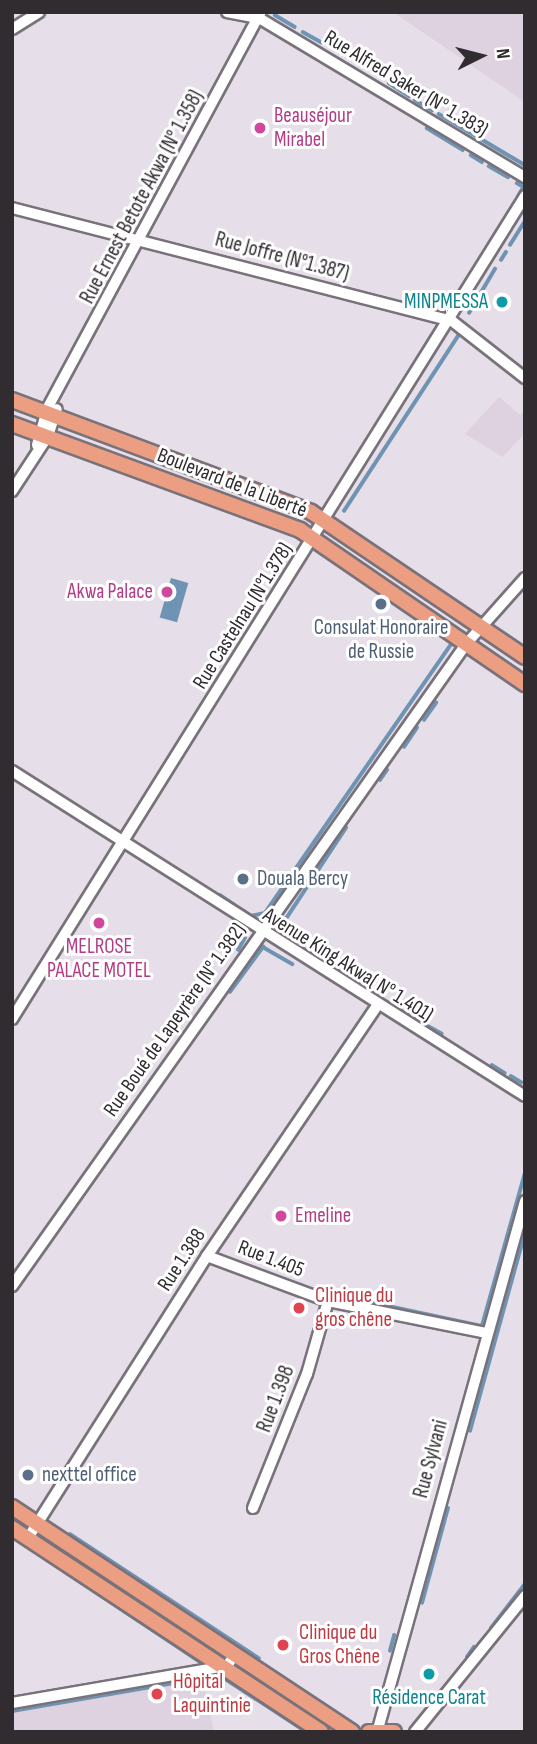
<!DOCTYPE html>
<html>
<head>
<meta charset="utf-8">
<style>
	body { margin:0 }
	#map { position:relative; width:537px; height:1744px; overflow:hidden; background:#e6dee8; font-family:"Sofia Sans Condensed",sans-serif }
	div>[style] { position:absolute }
	[style*='--x'] { left:calc(var(--x)*1px); top:calc(var(--y)*1px); width:calc(var(--w)*1px); rotate:calc(var(--a)*1deg) }
	.built>* { inset:0; background:#ded1e0 }
	.water>* { inset:0; background:#6f94b3; transform-origin:0 0 }
	.stream>* { height:3.5px; margin:-1.75px; padding:0 1.75px; transform-origin:1.75px; border-radius:1.75px; background:#6f94b3 }
	.roads { filter:drop-shadow(2px 0 #79727a) drop-shadow(-2px 0 #79727a) drop-shadow(0 2px #79727a) drop-shadow(0 -2px #79727a) }
	.minor>* { height:10px; margin:-5px; padding:0 5px; transform-origin:5px; border-radius:5px; background:#fff }
	.major>* { height:14px; margin:-7px; padding:0 7px; transform-origin:7px; border-radius:7px; background:#eb9e82 }
	.dots>* { width:19px; height:19px; translate:-50% -50%; box-sizing:border-box; border:4px solid #fff; border-radius:50% }
	span { translate:-50% -50%; white-space:nowrap; text-align:center; line-height:1.15; -webkit-text-stroke:6px #fff; paint-order:stroke }
	.street-label { font-size:21px; color:#302c30 }
	.hotel-label { font-size:21px; color:#b23c85 }
	.left { translate:0 -50%; text-align:left }
	.right { translate:-100% -50%; text-align:right }
	.culture-label { font-size:21px; color:#0d838f }
	.service-label { font-size:21px; color:#4e5e75 }
	.health-label { font-size:21px; color:#be3a42 }
	.frame { position:absolute; inset:0; border:14px solid #302c30; pointer-events:none }
	.north { position:absolute; left:446px; top:21px; width:70px; height:70px; -webkit-text-stroke:5px #fff; paint-order:stroke; rotate:84deg; font-size:19px; font-weight:700; line-height:28px; text-align:center; color:#302c30 }
	.north::after { content:''; display:block; margin:auto; width:24px; height:32px; background:#302c30; clip-path:polygon(50% 0,100% 100%,50% 72%,0 100%) }
</style>
</head>
<body>
<div id="map">
	<div class="built">
		<div style="clip-path:polygon(393px 12px,525px 12px,525px 102px)"></div>
		<div style="clip-path:polygon(499px 397px,520px 415px,525px 410px,525px 433px,503px 457px,465px 434px)"></div>
		<div style="clip-path:polygon(202px 1678px,214px 1732px,12px 1732px,12px 1711px)"></div>
	</div>
	<div class="water">
		<div style="left:171px;top:578px;width:18px;height:41px;rotate:16deg"></div>
	</div>
	<div class="stream">
		<div style="--x:275;--y:15;--w:23;--a:31"></div>
		<div style="--x:303;--y:32;--w:21;--a:29"></div>
		<div style="--x:389;--y:83;--w:24;--a:33"></div>
		<div style="--x:415;--y:100;--w:20;--a:30"></div>
		<div style="--x:439;--y:114;--w:100;--a:30.7"></div>
		<div style="--x:427;--y:128;--w:42;--a:31.4"></div>
		<div style="--x:471;--y:155;--w:13;--a:32"></div>
		<div style="--x:489;--y:166;--w:22;--a:30"></div>
		<div style="--x:517;--y:183;--w:8;--a:30"></div>
		<div style="--x:524;--y:187;--w:10;--a:119"></div>
		<div style="--x:510;--y:245;--w:28;--a:-58"></div>
		<div style="--x:501;--y:260;--w:9;--a:-58"></div>
		<div style="--x:469;--y:313;--w:51;--a:-59.4"></div>
		<div style="--x:344;--y:511;--w:212;--a:-56.9"></div>
		<div style="--x:424;--y:720;--w:21;--a:-55"></div>
		<div style="--x:404;--y:747;--w:23;--a:-56"></div>
		<div style="--x:380;--y:780;--w:12;--a:-55"></div>
		<div style="--x:220;--y:895;--w:37;--a:34"></div>
		<div style="--x:251;--y:916;--w:14;--a:-12"></div>
		<div style="--x:265;--y:913;--w:328;--a:-55.3"></div>
		<div style="--x:276;--y:934;--w:127;--a:-56.6"></div>
		<div style="--x:238;--y:950;--w:14;--a:-60"></div>
		<div style="--x:357;--y:984;--w:68;--a:31.1"></div>
		<div style="--x:230;--y:992;--w:56;--a:-53.7"></div>
		<div style="--x:263;--y:947;--w:34;--a:30"></div>
		<div style="--x:419;--y:1021;--w:26;--a:29"></div>
		<div style="--x:492;--y:1065;--w:15;--a:32"></div>
		<div style="--x:511;--y:1076;--w:12;--a:31"></div>
		<div style="--x:360;--y:1300;--w:125;--a:12"></div>
		<div style="--x:482;--y:1326;--w:159;--a:-74.3"></div>
		<div style="--x:470;--y:1431;--w:205;--a:-74.5"></div>
		<div style="--x:49;--y:1515;--w:14;--a:-60"></div>
		<div style="--x:70;--y:1534;--w:226;--a:33.3"></div>
		<div style="--x:64;--y:1571;--w:162;--a:33.7"></div>
		<div style="--x:422;--y:1603;--w:98;--a:-74.7"></div>
		<div style="--x:491;--y:1628;--w:56;--a:-52.3"></div>
		<div style="--x:390;--y:1651;--w:16;--a:-75"></div>
		<div style="--x:467;--y:1657;--w:12;--a:-55"></div>
		<div style="--x:221;--y:1676;--w:103;--a:33.1"></div>
		<div style="--x:12;--y:1711;--w:211;--a:-9.8"></div>
	</div>
	<div class="roads">
		<div class="minor">
			<div style="--x:227;--y:12;--w:33;--a:11"></div>
			<div style="--x:259;--y:18;--w:310;--a:30.9"></div>
			<div style="--x:12;--y:29;--w:32;--a:-32"></div>
			<div style="--x:12;--y:208;--w:454;--a:14.4"></div>
			<div style="--x:452;--y:321;--w:93;--a:38"></div>
			<div style="--x:37;--y:445;--w:37;--a:-74"></div>
			<div style="--x:47;--y:409;--w:451;--a:-61.7"></div>
			<div style="--x:12;--y:491;--w:66;--a:-56.8"></div>
			<div style="--x:48;--y:436;--w:28;--a:-72"></div>
			<div style="--x:12;--y:771;--w:607;--a:32.36"></div>
			<div style="--x:12;--y:1019;--w:970;--a:-58.06"></div>
			<div style="--x:207;--y:1256;--w:129;--a:20.4"></div>
			<div style="--x:328;--y:1301;--w:161;--a:11.4"></div>
			<div style="--x:12;--y:1286;--w:788;--a:-54.72"></div>
			<div style="--x:467;--y:643;--w:87;--a:-48.3"></div>
			<div style="--x:253;--y:1508;--w:144;--a:-68.1"></div>
			<div style="--x:307;--y:1374;--w:76;--a:-74"></div>
			<div style="--x:28;--y:1538;--w:334;--a:-57.6"></div>
			<div style="--x:207;--y:1256;--w:301;--a:-55.8"></div>
			<div style="--x:12;--y:1703;--w:218;--a:-9.8"></div>
			<div style="--x:227;--y:1666;--w:14;--a:-56"></div>
			<div style="--x:378;--y:1729;--w:548;--a:-74.44"></div>
			<div style="--x:415;--y:1732;--w:175;--a:-51"></div>
		</div>
		<div class="major">
			<div style="--x:12;--y:400;--w:319;--a:20.5"></div>
			<div style="--x:311;--y:512;--w:258;--a:34.1"></div>
			<div style="--x:12;--y:424;--w:307;--a:20.2"></div>
			<div style="--x:300;--y:530;--w:273;--a:34.4"></div>
			<div style="--x:12;--y:1507;--w:408;--a:33.5"></div>
			<div style="--x:12;--y:1528;--w:370;--a:33.4"></div>
			<div style="--x:369;--y:1732;--w:25;--a:0"></div>
		</div>
	</div>
	<div class="dots">
		<div style="left:260px;top:128px;background:#d1479c"></div>
		<div style="left:502px;top:302px;background:#0f9aa8"></div>
		<div style="left:167px;top:592px;background:#d1479c"></div>
		<div style="left:381px;top:604px;background:#5c6f8a"></div>
		<div style="left:243px;top:879px;background:#5c6f8a"></div>
		<div style="left:99px;top:923px;background:#d1479c"></div>
		<div style="left:281px;top:1216px;background:#d1479c"></div>
		<div style="left:299px;top:1308px;background:#e0444e"></div>
		<div style="left:28px;top:1475px;background:#5c6f8a"></div>
		<div style="left:283px;top:1645px;background:#e0444e"></div>
		<div style="left:429px;top:1674px;background:#0f9aa8"></div>
		<div style="left:157px;top:1694px;background:#e0444e"></div>
	</div>
	<div class="street-label">
		<span style="left:406px;top:84px;rotate:31deg">Rue Alfred Saker (N° 1.383)</span>
		<span style="left:142px;top:197px;rotate:-62deg">Rue Ernest Betote Akwa (N° 1.358)</span>
		<span style="left:282px;top:257px;rotate:15deg">Rue Joffre (N°1.387)</span>
		<span style="left:232px;top:483px;rotate:21deg">Boulevard de la Liberté</span>
		<span style="left:243px;top:616px;rotate:-58deg">Rue Castelnau (N°1.378)</span>
		<span style="left:348px;top:965px;rotate:32deg">Avenue King Akwa( N° 1.401)</span>
		<span style="left:175px;top:1020px;rotate:-55deg">Rue Boué de Lapeyrère (N° 1.382)</span>
		<span style="left:271px;top:1259px;rotate:21deg">Rue 1.405</span>
		<span style="left:182px;top:1260px;rotate:-57deg">Rue 1.388</span>
		<span style="left:276px;top:1399px;rotate:-69deg">Rue 1.398</span>
		<span style="left:431px;top:1459px;rotate:-75deg">Rue Sylvani</span>
	</div>
	<div class="hotel-label">
		<span class="left" style="left:274px;top:128px">Beauséjour<br>Mirabel</span>
		<span class="right" style="left:153px;top:592px">Akwa Palace</span>
		<span style="left:99px;top:959px">MELROSE<br>PALACE MOTEL</span>
		<span class="left" style="left:295px;top:1216px">Emeline</span>
	</div>
	<div class="culture-label">
		<span class="right" style="left:488px;top:302px">MINPMESSA</span>
		<span style="left:429px;top:1698px">Résidence Carat</span>
	</div>
	<div class="service-label">
		<span style="left:381px;top:640px">Consulat Honoraire<br>de Russie</span>
		<span class="left" style="left:257px;top:879px">Douala Bercy</span>
		<span class="left" style="left:42px;top:1475px">nexttel office</span>
	</div>
	<div class="health-label">
		<span class="left" style="left:315px;top:1308px">Clinique du<br>gros chêne</span>
		<span class="left" style="left:299px;top:1645px">Clinique du<br>Gros Chêne</span>
		<span class="left" style="left:173px;top:1694px">Hôpital<br>Laquintinie</span>
	</div>
	<div class="frame"></div>
	<div class="north">N</div>
</div>
</body>
</html>
